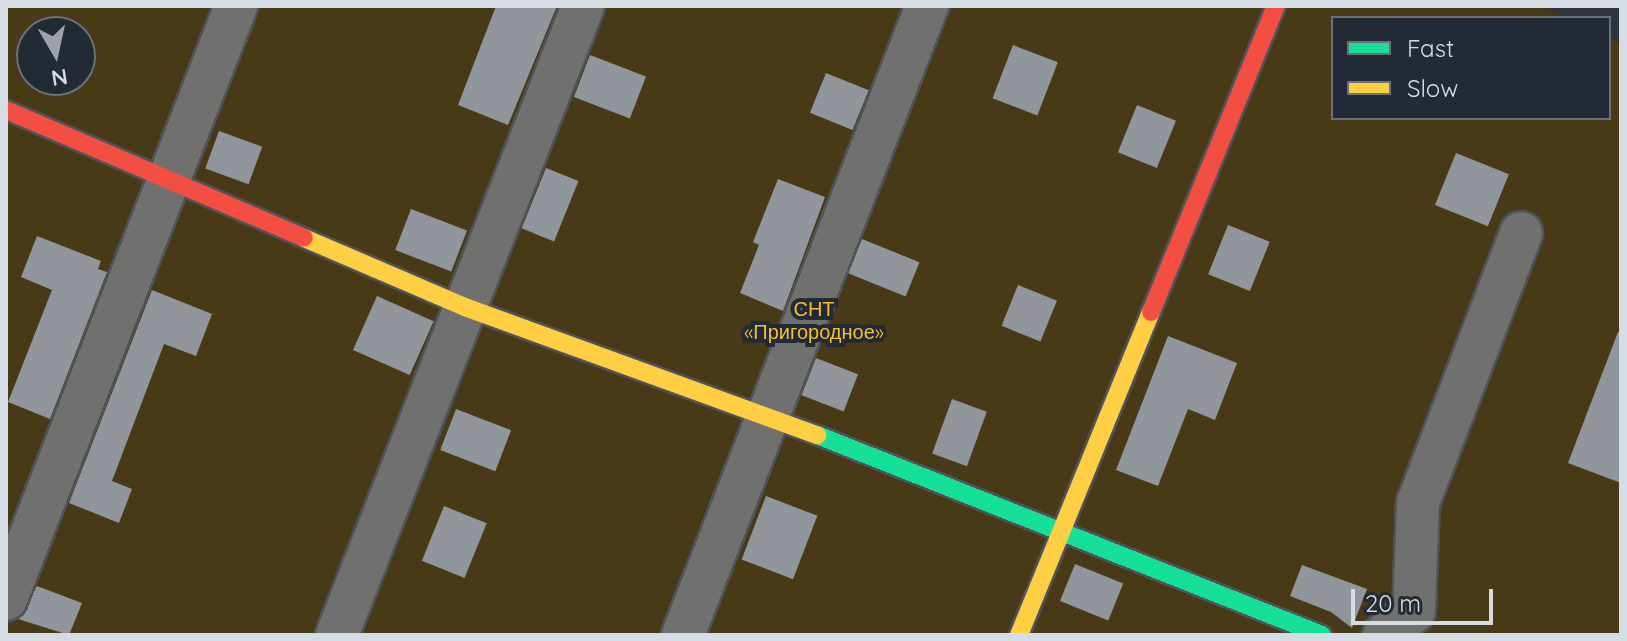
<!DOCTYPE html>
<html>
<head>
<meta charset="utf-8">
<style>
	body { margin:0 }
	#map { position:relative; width:1627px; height:641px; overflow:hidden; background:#30353b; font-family:Quicksand,sans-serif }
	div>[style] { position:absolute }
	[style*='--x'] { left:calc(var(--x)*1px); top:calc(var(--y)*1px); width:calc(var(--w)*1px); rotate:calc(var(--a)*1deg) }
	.green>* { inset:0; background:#493a17 }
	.building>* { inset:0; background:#91969c; transform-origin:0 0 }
	.roads { filter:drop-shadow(2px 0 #4f5358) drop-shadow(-2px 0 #4f5358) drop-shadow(0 2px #4f5358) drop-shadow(0 -2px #4f5358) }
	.street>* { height:42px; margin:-21px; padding:0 21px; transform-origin:21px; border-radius:21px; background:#70706f }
	.fast>* { height:18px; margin:-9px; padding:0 9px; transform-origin:9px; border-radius:9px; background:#16e098 }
	.slow>* { height:18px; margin:-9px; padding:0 9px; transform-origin:9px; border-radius:9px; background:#ffcf43 }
	.jam>* { height:18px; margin:-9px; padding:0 9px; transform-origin:9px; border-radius:9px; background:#f24e42 }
	span { translate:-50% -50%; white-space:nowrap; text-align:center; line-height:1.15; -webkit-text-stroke:8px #222a35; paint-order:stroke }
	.park-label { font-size:20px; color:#f6bf2f }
	.frame { position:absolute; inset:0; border:8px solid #d6dce3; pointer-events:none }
	.legend { position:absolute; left:1331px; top:16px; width:280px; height:104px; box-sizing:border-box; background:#222a35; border:2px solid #6a717b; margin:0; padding:10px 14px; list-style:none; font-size:24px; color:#d6dce3 }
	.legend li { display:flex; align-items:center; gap:16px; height:40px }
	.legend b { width:40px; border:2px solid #6a717b }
	.north { position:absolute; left:16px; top:16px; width:80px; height:80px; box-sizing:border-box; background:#222a35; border:2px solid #6a717b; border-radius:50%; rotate:171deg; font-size:22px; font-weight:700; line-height:32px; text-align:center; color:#d6dce3 }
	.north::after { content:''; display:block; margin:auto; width:28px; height:36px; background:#9ca2a8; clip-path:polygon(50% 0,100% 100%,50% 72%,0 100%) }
	.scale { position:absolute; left:1351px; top:589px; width:142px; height:36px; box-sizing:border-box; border:4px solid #d6dce3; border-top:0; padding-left:10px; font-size:24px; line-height:28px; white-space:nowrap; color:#d6dce3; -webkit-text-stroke:6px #222a35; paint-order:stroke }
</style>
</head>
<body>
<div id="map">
	<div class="green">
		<div style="clip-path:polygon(evenodd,6px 6px,1540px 6px,1569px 18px,1333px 18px,1333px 118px,1609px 118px,1609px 35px,1621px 46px,1621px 635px,6px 635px,6px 6px,32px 32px,80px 32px,80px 80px,32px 80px,32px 32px)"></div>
	</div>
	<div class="building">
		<div style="clip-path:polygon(496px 6px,557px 6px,508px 125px,458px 105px)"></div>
		<div style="left:1013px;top:45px;width:48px;height:57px;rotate:21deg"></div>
		<div style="left:590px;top:55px;width:60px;height:45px;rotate:21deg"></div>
		<div style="left:826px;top:73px;width:46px;height:43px;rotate:22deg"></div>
		<div style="left:1137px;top:105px;width:42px;height:51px;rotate:22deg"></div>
		<div style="left:219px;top:131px;width:46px;height:40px;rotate:20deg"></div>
		<div style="left:1456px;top:153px;width:57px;height:56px;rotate:22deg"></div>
		<div style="left:546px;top:168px;width:35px;height:65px;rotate:22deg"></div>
		<div style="clip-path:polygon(778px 179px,825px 197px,783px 311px,740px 293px,759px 245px,753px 242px)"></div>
		<div style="left:411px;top:209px;width:60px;height:44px;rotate:21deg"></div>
		<div style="left:1228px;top:225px;width:45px;height:53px;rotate:22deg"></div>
		<div style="clip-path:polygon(37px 236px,101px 261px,98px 269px,107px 272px,50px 419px,8px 402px,52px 290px,21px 277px)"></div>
		<div style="left:862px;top:239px;width:62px;height:37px;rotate:22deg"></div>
		<div style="left:1018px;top:285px;width:42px;height:44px;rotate:22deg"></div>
		<div style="clip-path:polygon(152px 290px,212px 314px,196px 356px,164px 344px,112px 481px,132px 489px,119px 523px,69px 503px)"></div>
		<div style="left:377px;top:296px;width:62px;height:59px;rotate:24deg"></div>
		<div style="clip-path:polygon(1618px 332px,1621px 333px,1621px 483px,1568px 463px)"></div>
		<div style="clip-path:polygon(1168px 336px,1237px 363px,1215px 420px,1188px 409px,1158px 486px,1116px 470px)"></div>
		<div style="left:816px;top:358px;width:45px;height:40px;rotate:21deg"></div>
		<div style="left:952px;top:399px;width:37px;height:58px;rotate:20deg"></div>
		<div style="left:456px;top:409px;width:59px;height:44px;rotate:21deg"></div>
		<div style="left:766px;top:496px;width:55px;height:68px;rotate:21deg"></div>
		<div style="left:444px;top:506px;width:46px;height:59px;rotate:22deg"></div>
		<div style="left:1075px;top:564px;width:52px;height:40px;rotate:22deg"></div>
		<div style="clip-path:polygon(1302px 565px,1367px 589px,1352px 628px,1331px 612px,1290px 596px)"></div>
		<div style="clip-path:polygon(37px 586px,82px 603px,69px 635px,18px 619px)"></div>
	</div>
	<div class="roads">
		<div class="street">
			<div style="--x:6;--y:599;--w:636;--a:-68.8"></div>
			<div style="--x:337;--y:635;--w:675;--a:-68.64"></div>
			<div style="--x:683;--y:635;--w:675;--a:-68.8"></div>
			<div style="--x:1384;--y:635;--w:38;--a:-39"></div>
			<div style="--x:1414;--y:611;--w:108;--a:-87.9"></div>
			<div style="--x:1418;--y:503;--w:289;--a:-69.1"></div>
		</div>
		<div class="fast">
			<div style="--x:817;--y:435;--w:543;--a:21.61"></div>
		</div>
		<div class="slow">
			<div style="--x:304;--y:238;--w:175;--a:23.2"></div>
			<div style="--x:465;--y:307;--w:375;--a:20"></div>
			<div style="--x:1019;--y:635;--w:349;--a:-67.8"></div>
		</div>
		<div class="jam">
			<div style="--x:6;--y:110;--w:324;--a:23.2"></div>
			<div style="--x:1151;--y:312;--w:331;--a:-67.8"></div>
		</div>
	</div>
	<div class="park-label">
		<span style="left:814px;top:320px">СНТ<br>«Пригородное»</span>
	</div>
	<div class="frame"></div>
	<ul class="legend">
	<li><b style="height:10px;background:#16e098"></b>Fast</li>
	<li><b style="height:10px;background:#ffcf43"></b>Slow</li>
	</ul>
	<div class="north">N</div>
	<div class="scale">20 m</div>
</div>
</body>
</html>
